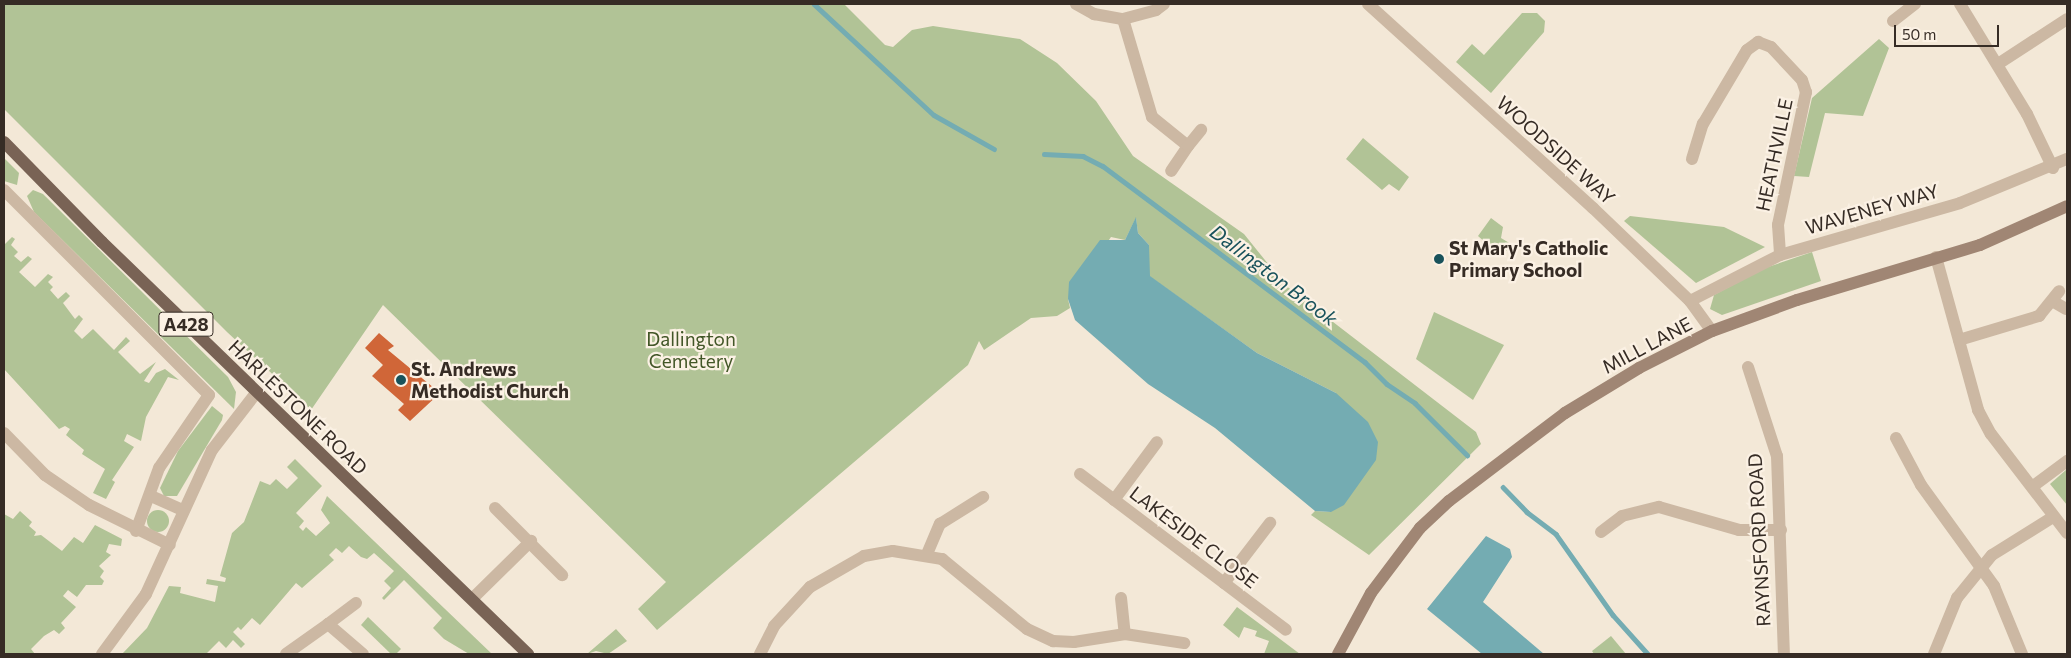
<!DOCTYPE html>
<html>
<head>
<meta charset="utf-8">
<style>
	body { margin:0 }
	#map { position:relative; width:2071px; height:658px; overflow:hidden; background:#f3e8d7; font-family:Commissioner,sans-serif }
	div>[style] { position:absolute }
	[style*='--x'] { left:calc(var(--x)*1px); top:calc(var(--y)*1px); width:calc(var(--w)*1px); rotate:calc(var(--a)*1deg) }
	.green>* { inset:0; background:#b1c396 }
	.round { border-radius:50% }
	.water>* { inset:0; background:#74acb2 }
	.stream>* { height:4.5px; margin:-2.25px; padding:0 2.25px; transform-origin:2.25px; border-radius:2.25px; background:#74acb2 }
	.building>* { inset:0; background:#d06638 }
	.street>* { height:12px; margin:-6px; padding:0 6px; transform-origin:6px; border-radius:6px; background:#ccb8a3 }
	.secondary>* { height:12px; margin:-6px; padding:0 6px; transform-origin:6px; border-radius:6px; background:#a08674 }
	.primary>* { height:12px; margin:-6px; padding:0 6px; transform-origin:6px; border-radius:6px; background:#796355 }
	.dots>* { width:14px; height:14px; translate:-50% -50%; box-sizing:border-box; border:2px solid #fbf1e4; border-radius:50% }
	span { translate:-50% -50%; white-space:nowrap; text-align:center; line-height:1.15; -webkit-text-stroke:4.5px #fbf1e4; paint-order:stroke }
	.shield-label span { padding:1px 4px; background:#fbf1e4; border:1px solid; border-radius:4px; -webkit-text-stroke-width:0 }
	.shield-label { font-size:18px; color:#362c25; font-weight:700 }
	.street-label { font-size:19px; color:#362c25 }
	.poi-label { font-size:19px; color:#362c25; font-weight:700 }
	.left { translate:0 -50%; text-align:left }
	.park-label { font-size:19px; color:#425627 }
	.water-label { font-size:20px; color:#18525b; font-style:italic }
	.frame { position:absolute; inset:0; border:5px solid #362c25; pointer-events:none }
	.scale { position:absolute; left:1894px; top:25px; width:105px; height:22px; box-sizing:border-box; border:2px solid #362c25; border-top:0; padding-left:6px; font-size:15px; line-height:18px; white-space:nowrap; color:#362c25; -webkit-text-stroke:4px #fbf1e4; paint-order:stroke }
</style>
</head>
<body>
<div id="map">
	<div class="green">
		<div style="clip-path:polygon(4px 4px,844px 4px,885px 45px,893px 47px,912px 30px,933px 26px,1020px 39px,1057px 63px,1096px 101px,1133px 156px,1244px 234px,1285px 285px,1476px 432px,1481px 444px,1369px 555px,1311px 515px,1315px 511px,1331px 512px,1336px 393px,1257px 353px,1149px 276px,1149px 245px,1138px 233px,1136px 218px,1125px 240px,1111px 237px,1068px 299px,1070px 308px,1057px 316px,1031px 318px,984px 350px,979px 341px,968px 365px,657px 630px,638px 609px,666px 582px,383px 305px,311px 410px,227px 332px,4px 109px)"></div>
		<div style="clip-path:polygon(1522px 13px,1537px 13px,1545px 21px,1544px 32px,1491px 93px,1456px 62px,1472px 44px,1484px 55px)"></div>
		<div style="clip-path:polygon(1879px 39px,1889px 48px,1863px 116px,1825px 113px,1809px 177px,1794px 176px,1812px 98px)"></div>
		<div style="clip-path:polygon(1363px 138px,1409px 177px,1399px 191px,1389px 184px,1382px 190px,1346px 159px)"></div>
		<div style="clip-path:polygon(4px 158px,19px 173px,17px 185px,4px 181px)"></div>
		<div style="clip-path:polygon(33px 190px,43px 194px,228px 377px,236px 392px,234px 409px,34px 212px,27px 196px)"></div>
		<div style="clip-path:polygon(1630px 216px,1724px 227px,1765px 247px,1696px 283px,1624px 221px)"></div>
		<div style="clip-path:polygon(1491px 218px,1503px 227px,1501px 238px,1511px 244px,1502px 257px,1478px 236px)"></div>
		<div style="clip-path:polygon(12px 237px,15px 239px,11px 245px,18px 252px,14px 256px,21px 262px,28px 256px,32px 259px,19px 272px,35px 287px,48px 274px,53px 277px,48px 282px,53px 287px,50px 290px,58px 299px,66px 292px,70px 296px,63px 303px,75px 319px,79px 315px,83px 319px,74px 331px,82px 339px,93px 329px,114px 350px,126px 337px,130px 341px,118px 352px,140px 374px,156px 362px,144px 381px,149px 383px,156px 373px,165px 369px,179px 380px,168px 377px,146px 417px,141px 441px,127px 434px,124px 441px,134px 447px,112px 480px,115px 482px,106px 499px,93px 493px,105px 469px,82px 454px,84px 450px,66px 435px,70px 429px,65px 426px,59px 429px,4px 369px,4px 245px)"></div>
		<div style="clip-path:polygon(1812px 252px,1821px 281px,1722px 315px,1710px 309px,1714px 295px,1765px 268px)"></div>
		<div style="clip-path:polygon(1434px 312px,1504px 345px,1473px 400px,1416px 359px)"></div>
		<div style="clip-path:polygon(212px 406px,223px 415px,222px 420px,177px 496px,164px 496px,160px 488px,178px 451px)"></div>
		<div style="clip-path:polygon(295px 459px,322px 486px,296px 513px,304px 521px,299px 527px,303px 531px,306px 527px,316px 536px,330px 523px,321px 510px,327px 496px,492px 654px,469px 654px,444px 639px,433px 628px,442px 618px,404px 580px,384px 600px,382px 598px,391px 588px,384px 581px,394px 571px,374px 553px,367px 559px,361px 557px,349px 546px,342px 553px,336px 548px,329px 555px,334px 560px,302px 588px,296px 583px,260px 625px,252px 618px,241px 630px,238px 627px,233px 632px,245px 644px,241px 648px,233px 640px,226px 648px,219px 641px,206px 654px,122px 654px,147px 628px,169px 586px,181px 587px,180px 593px,215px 602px,218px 586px,206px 584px,207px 579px,225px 582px,226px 578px,220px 576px,232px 533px,244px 522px,260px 481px,270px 485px,276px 479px,287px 489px,298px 478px,287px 467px)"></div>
		<div style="clip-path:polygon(2067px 469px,2067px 505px,2050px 484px)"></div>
		<div class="round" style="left:147px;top:510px;width:22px;height:22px"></div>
		<div style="clip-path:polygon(20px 511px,32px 522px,29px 526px,36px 532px,34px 536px,41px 535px,62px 551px,74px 537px,83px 543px,95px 525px,122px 539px,121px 546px,109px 544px,106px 552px,111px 555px,99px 566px,104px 571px,100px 577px,104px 581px,102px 585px,86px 585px,77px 597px,68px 590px,63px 596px,76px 607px,61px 623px,65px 628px,59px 634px,54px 630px,44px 636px,31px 649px,35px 654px,4px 654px,4px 514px,13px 519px)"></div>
		<div style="clip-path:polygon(1237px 607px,1300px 654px,1264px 654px,1269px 641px,1255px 636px,1257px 631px,1244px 627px,1239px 638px,1223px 625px)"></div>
		<div style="clip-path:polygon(368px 617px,401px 649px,396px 654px,391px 654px,361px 625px)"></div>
		<div style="clip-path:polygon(616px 629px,627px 641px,608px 654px,596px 651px,587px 654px)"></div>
		<div style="clip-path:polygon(1611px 636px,1626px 654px,1594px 654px,1592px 651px)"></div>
	</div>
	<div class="water">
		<div style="clip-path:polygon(1136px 217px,1138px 233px,1149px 245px,1150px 276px,1257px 353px,1336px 393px,1368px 422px,1378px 442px,1376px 460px,1344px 505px,1331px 512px,1315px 511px,1215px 428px,1148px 384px,1075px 320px,1068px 299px,1069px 282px,1100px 240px,1125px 240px)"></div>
		<div style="clip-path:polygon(1486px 536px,1510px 549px,1512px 557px,1483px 602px,1544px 654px,1482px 654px,1427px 609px)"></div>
	</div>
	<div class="stream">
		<div style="--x:814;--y:4;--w:163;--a:42.8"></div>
		<div style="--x:934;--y:115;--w:69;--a:29.5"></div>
		<div style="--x:1044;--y:154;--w:39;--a:3"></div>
		<div style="--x:1083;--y:156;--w:22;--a:27"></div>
		<div style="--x:1103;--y:166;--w:327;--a:36.8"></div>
		<div style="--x:1365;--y:362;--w:31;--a:45"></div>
		<div style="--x:1387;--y:384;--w:34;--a:34"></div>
		<div style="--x:1415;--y:403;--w:74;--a:45"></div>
		<div style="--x:1503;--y:487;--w:35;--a:46"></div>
		<div style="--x:1527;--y:512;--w:36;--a:37"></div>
		<div style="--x:1556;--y:534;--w:99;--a:54.9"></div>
		<div style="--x:1613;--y:615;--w:52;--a:48.1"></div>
	</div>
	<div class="building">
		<div style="clip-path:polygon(379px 333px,394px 346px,388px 350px,440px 393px,410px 421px,398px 410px,404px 404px,372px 376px,383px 365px,365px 348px)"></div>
	</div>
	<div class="street">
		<div style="--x:1076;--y:4;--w:21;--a:29"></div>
		<div style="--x:1094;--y:14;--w:29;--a:10"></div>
		<div style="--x:1123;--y:19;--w:34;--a:-15"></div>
		<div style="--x:1156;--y:10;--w:10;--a:-37"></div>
		<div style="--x:1368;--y:4;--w:304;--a:42.2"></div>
		<div style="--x:1593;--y:208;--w:134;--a:43.8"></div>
		<div style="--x:1690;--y:301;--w:37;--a:54"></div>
		<div style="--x:1960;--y:4;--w:129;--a:58.7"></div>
		<div style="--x:2027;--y:114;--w:60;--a:64.3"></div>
		<div style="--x:1123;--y:19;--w:102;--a:73.5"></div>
		<div style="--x:1152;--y:117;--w:46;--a:38.9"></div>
		<div style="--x:1188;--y:146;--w:30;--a:124"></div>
		<div style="--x:1893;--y:21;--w:28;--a:-38"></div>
		<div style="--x:1998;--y:64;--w:82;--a:-33.1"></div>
		<div style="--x:1188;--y:146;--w:21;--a:-51"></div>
		<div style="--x:1692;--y:159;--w:37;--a:-73"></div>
		<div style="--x:1703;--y:124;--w:86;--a:-59.3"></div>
		<div style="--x:1747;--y:50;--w:14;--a:-36"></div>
		<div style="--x:1758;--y:42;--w:14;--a:21"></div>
		<div style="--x:1771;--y:47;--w:45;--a:46.8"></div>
		<div style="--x:1802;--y:80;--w:13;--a:72"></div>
		<div style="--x:1806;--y:92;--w:136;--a:101.9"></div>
		<div style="--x:1778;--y:225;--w:30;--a:86"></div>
		<div style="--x:4;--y:190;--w:290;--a:45"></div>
		<div style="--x:209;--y:395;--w:88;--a:124.4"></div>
		<div style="--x:159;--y:468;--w:67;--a:110.1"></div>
		<div style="--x:1936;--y:257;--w:159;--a:74.6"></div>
		<div style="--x:1978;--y:410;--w:27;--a:62"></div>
		<div style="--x:1991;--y:434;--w:125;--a:52.5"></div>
		<div style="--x:1690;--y:301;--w:101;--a:-27.1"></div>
		<div style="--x:1780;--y:255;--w:187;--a:-16.1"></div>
		<div style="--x:1960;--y:203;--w:116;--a:-22.4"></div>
		<div style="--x:2054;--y:302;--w:14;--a:30"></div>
		<div style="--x:1959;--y:340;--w:84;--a:-16.7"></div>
		<div style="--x:2039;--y:316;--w:32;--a:-51"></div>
		<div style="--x:1748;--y:367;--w:94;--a:72"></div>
		<div style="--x:1777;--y:456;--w:198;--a:88"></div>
		<div style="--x:4;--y:433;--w:59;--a:45.7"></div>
		<div style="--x:45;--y:475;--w:53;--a:34.3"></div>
		<div style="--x:89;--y:505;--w:90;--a:26.3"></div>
		<div style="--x:1896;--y:438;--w:53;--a:62"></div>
		<div style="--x:1921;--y:485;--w:125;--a:54.1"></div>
		<div style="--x:1994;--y:586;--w:74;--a:67.6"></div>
		<div style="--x:1080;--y:474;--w:258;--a:37.1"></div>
		<div style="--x:2032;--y:487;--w:44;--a:-36.6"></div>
		<div style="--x:151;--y:496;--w:35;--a:24"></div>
		<div style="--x:1114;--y:500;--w:72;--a:-53.4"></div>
		<div style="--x:495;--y:508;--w:95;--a:45"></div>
		<div style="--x:1601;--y:532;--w:26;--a:-37"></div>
		<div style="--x:1622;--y:516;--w:38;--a:-14"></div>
		<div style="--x:1659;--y:507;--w:83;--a:16"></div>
		<div style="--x:1739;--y:530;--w:42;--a:0"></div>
		<div style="--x:927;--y:554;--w:33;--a:-67"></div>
		<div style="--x:940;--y:524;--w:51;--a:-32.1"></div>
		<div style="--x:1224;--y:583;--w:76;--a:-52.5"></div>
		<div style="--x:1121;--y:598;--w:36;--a:84"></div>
		<div style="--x:472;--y:599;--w:83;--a:-44.5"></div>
		<div style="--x:356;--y:603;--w:35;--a:143"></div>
		<div style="--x:328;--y:624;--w:46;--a:40.6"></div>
		<div style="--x:102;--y:654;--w:74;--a:-53.7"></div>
		<div style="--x:146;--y:594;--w:158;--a:-65.4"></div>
		<div style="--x:212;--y:450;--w:72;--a:-52.3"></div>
		<div style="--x:286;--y:654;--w:52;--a:-35.5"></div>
		<div style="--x:760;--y:654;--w:31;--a:-63"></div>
		<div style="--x:774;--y:626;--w:53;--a:-47.3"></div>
		<div style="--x:810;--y:587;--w:62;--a:-29.9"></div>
		<div style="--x:864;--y:556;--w:29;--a:-10"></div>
		<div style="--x:893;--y:551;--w:50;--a:9.3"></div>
		<div style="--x:942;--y:559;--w:110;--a:39.5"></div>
		<div style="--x:1027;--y:629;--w:29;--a:25"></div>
		<div style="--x:1053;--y:641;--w:21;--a:3"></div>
		<div style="--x:1074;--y:642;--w:52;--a:-8.9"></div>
		<div style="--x:1125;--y:634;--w:60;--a:8.7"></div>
		<div style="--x:1934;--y:654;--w:61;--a:-67.7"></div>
		<div style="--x:1957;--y:598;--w:55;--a:-50.9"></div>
		<div style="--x:1992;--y:555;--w:72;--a:-31.9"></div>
	</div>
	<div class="secondary">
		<div style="--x:1338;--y:654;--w:69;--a:-61.6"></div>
		<div style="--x:1371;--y:593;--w:81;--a:-53"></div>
		<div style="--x:1420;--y:528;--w:40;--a:-43"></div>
		<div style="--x:1449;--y:501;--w:146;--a:-37.2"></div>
		<div style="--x:1565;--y:413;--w:87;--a:-31.3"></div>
		<div style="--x:1639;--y:368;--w:82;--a:-26.9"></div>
		<div style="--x:1712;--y:331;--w:90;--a:-20"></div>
		<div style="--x:1797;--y:300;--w:191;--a:-16.7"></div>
		<div style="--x:1980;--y:245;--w:95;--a:-24.1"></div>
	</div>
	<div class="primary">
		<div style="--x:4;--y:142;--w:140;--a:45.6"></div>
		<div style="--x:102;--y:242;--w:593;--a:44.04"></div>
	</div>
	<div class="dots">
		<div style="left:1439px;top:259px;background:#18525b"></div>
		<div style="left:401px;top:380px;background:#18525b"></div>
	</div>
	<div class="shield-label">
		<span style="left:186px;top:324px">A428</span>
	</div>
	<div class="street-label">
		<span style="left:1556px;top:150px;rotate:42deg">WOODSIDE WAY</span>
		<span style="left:1774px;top:155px;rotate:-78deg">HEATHVILLE</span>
		<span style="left:1872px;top:209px;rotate:-16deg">WAVENEY WAY</span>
		<span style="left:1647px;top:345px;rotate:-28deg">MILL LANE</span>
		<span style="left:298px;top:407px;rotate:44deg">HARLESTONE ROAD</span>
		<span style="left:1194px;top:537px;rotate:37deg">LAKESIDE CLOSE</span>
		<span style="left:1759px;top:540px;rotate:-93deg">RAYNSFORD ROAD</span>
	</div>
	<div class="poi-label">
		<span class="left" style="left:1449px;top:259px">St Mary's Catholic<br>Primary School</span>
		<span class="left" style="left:411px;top:380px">St. Andrews<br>Methodist Church</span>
	</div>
	<div class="park-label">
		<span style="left:691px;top:350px">Dallington<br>Cemetery</span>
	</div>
	<div class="water-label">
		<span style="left:1274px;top:275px;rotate:37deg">Dallington Brook</span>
	</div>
	<div class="frame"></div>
	<div class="scale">50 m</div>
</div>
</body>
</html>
